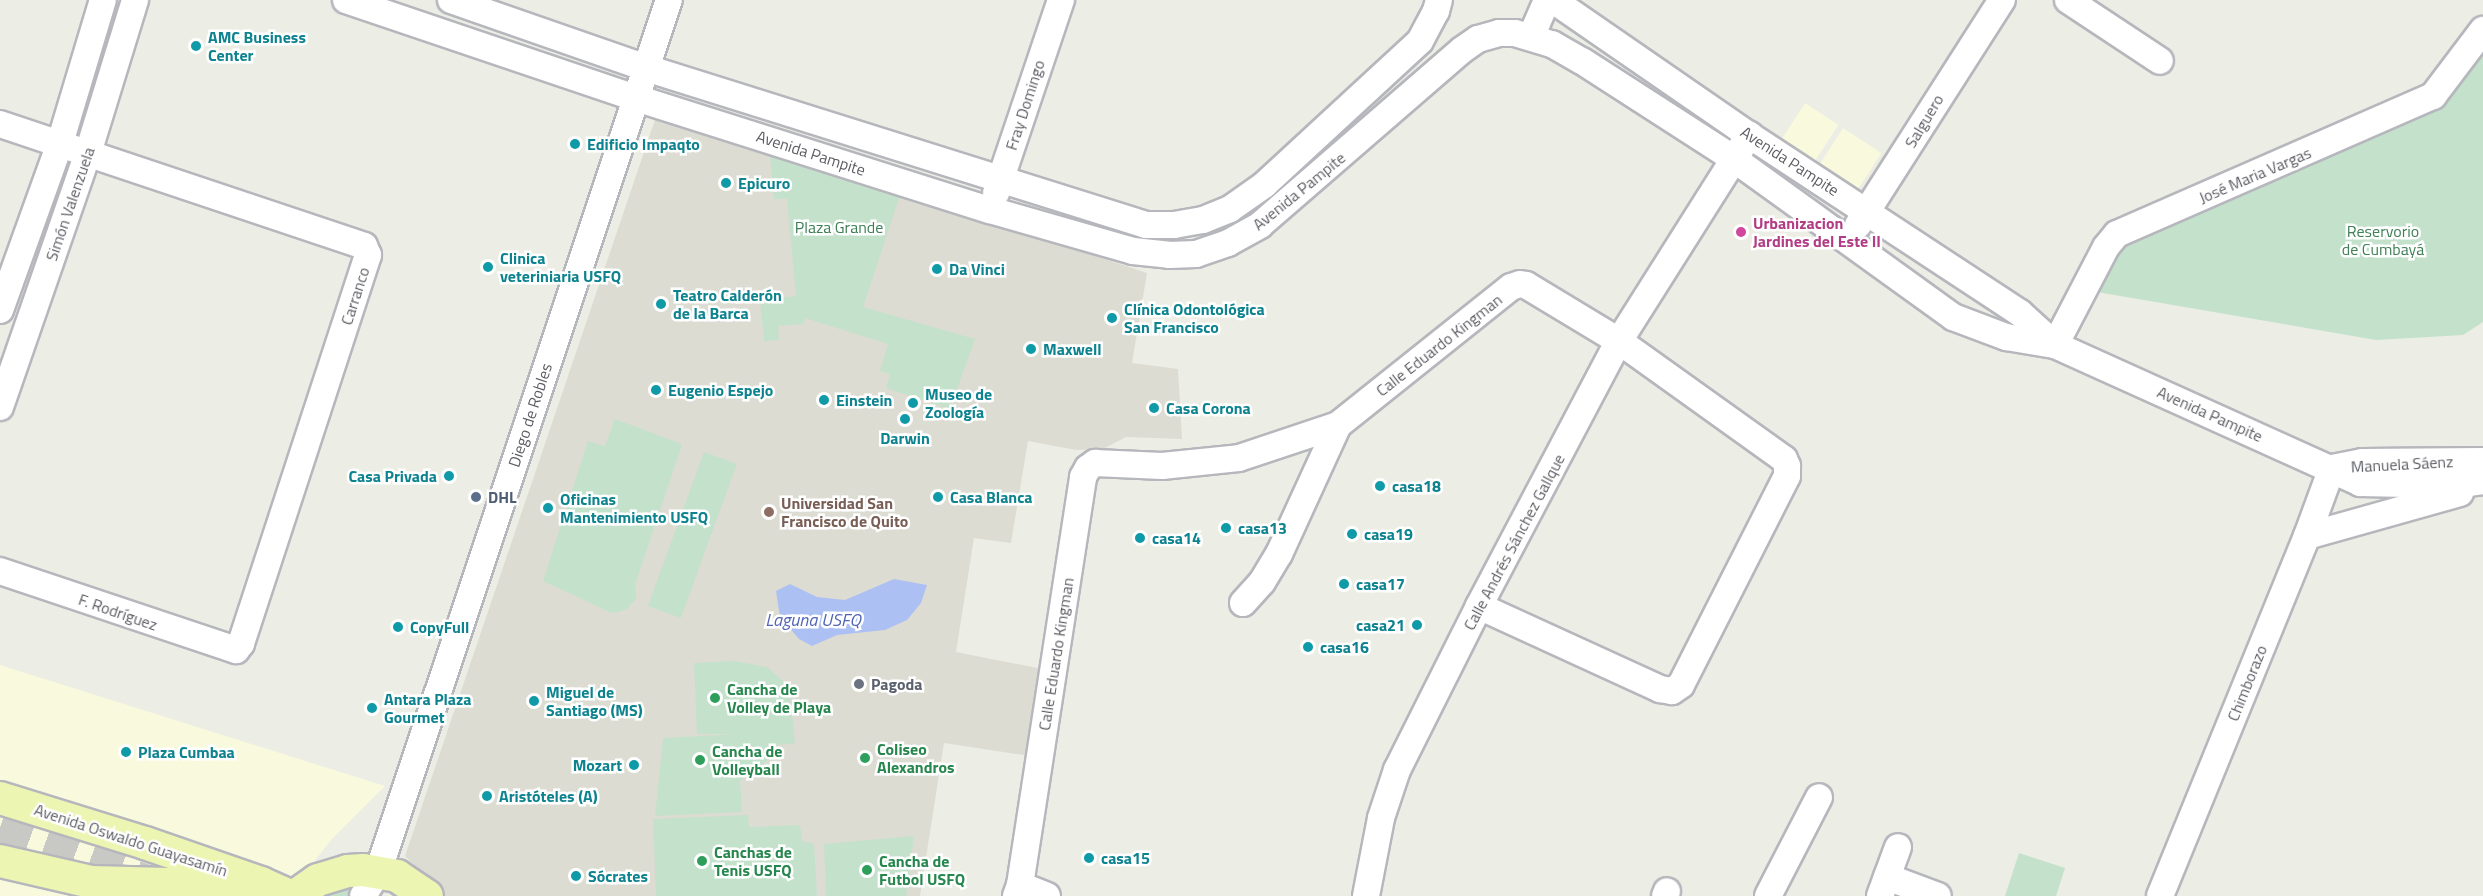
<!DOCTYPE html>
<html>
<head>
<meta charset="utf-8">
<style>
	body { margin:0 }
	#map { position:relative; width:2483px; height:896px; overflow:hidden; background:#ecede4; font-family:"Titillium Web",sans-serif }
	div>[style] { position:absolute }
	[style*='--x'] { left:calc(var(--x)*1px); top:calc(var(--y)*1px); width:calc(var(--w)*1px); rotate:calc(var(--a)*1deg) }
	.commercial>* { inset:0; background:#f8f9dd; transform-origin:0 0 }
	.education>* { inset:0; background:#dcdcd3 }
	.green>* { inset:0; background:#c4e1cc; transform-origin:0 0 }
	.water>* { inset:0; background:#adc0f4 }
	.major-tunnel>* { height:32px; margin-top:-16px; transform-origin:0; background:repeating-linear-gradient(90deg,#c8c9c4 0 32px,transparent 0 48px) }
	.roads { filter:drop-shadow(2px 0 #b6b7bd) drop-shadow(-2px 0 #b6b7bd) drop-shadow(0 2px #b6b7bd) drop-shadow(0 -2px #b6b7bd) }
	.minor>* { height:26px; margin:-13px; padding:0 13px; transform-origin:13px; border-radius:13px; background:#fff }
	.major>* { height:32px; margin:-16px; padding:0 16px; transform-origin:16px; border-radius:16px; background:#ecf5b1 }
	.dots>* { width:16px; height:16px; translate:-50% -50%; box-sizing:border-box; border:3px solid #fff; border-radius:50% }
	span { translate:-50% -50%; white-space:nowrap; text-align:center; line-height:1.15; -webkit-text-stroke:5px #fff; paint-order:stroke }
	.culture-label { font-size:16px; color:#0d838f; font-weight:700 }
	.left { translate:0 -50%; text-align:left }
	.right { translate:-100% -50%; text-align:right }
	.street-label { font-size:16px; color:#5c5d63 }
	.hotel-label { font-size:16px; color:#b23c85; font-weight:700 }
	.park-label { font-size:16px; color:#3f7f55 }
	.service-label { font-size:16px; color:#4e5e75; font-weight:700 }
	.education-label { font-size:16px; color:#785e54; font-weight:700 }
	.worship-label { font-size:16px; color:#5b616d; font-weight:700 }
	.leisure-label { font-size:16px; color:#27864d; font-weight:700 }
	.water-label { font-size:18px; color:#5366b4; font-style:italic }
</style>
</head>
<body>
<div id="map">
	<div class="commercial">
		<div style="left:1805px;top:103px;width:40px;height:43px;rotate:33deg"></div>
		<div style="left:1843px;top:128px;width:46px;height:42px;rotate:33deg"></div>
		<div style="clip-path:polygon(0 665px,385px 786px,332px 839px,287px 896px,0 896px)"></div>
	</div>
	<div class="education">
		<div style="clip-path:polygon(658px 111px,1147px 273px,1132px 363px,1178px 369px,1182px 439px,1126px 437px,1103px 449px,1076px 450px,1028px 441px,1011px 543px,974px 538px,956px 652px,1053px 671px,1037px 757px,944px 743px,920px 896px,444px 896px,405px 856px)"></div>
	</div>
	<div class="green">
		<div style="clip-path:polygon(2483px 52px,2483px 322px,2463px 335px,2376px 340px,2097px 292px,2120px 241px,2276px 179px,2441px 107px)"></div>
		<div style="clip-path:polygon(770px 154px,900px 195px,863px 307px,975px 339px,950px 409px,886px 388px,890px 374px,880px 371px,888px 344px,805px 318px,803px 324px,778px 326px,779px 340px,764px 341px,760px 300px,796px 296px,787px 199px,774px 199px)"></div>
		<div style="clip-path:polygon(615px 419px,682px 444px,635px 585px,636px 599px,626px 610px,612px 613px,543px 581px,588px 441px,605px 446px)"></div>
		<div style="left:704px;top:452px;width:35px;height:164px;rotate:20deg"></div>
		<div style="clip-path:polygon(734px 661px,767px 667px,789px 686px,795px 743px,770px 746px,772px 757px,740px 781px,742px 812px,655px 816px,663px 738px,736px 734px,697px 734px,694px 663px)"></div>
		<div style="clip-path:polygon(748px 815px,749px 827px,800px 825px,802px 841px,814px 844px,817px 896px,656px 896px,653px 819px)"></div>
		<div style="clip-path:polygon(914px 836px,906px 896px,826px 896px,824px 844px)"></div>
		<div style="clip-path:polygon(2019px 853px,2065px 868px,2056px 896px,2005px 896px)"></div>
		<div style="clip-path:polygon(368px 875px,353px 896px,301px 896px)"></div>
	</div>
	<div class="water">
		<div style="clip-path:polygon(894px 579px,927px 585px,921px 603px,907px 620px,885px 630px,837px 635px,812px 646px,799px 639px,780px 617px,776px 591px,790px 584px,817px 597px,845px 600px)"></div>
	</div>
	<div class="major-tunnel">
		<div style="--x:0;--y:827;--w:160;--a:20.1"></div>
	</div>
	<div class="roads">
		<div class="minor">
			<div style="--x:346;--y:0;--w:306;--a:18.7"></div>
			<div style="--x:636;--y:98;--w:371;--a:17.6"></div>
			<div style="--x:990;--y:210;--w:149;--a:16"></div>
			<div style="--x:1133;--y:251;--w:36;--a:6"></div>
			<div style="--x:1169;--y:255;--w:27;--a:-2"></div>
			<div style="--x:1196;--y:254;--w:34;--a:-19"></div>
			<div style="--x:1228;--y:243;--w:37;--a:-29"></div>
			<div style="--x:1260;--y:225;--w:267;--a:-40.9"></div>
			<div style="--x:1462;--y:50;--w:19;--a:-35"></div>
			<div style="--x:1478;--y:39;--w:22;--a:-16"></div>
			<div style="--x:1499;--y:33;--w:16;--a:0"></div>
			<div style="--x:1515;--y:33;--w:39;--a:17"></div>
			<div style="--x:1552;--y:44;--w:34;--a:30"></div>
			<div style="--x:1582;--y:61;--w:181;--a:32.8"></div>
			<div style="--x:1734;--y:159;--w:270;--a:35.8"></div>
			<div style="--x:1953;--y:317;--w:57;--a:20.7"></div>
			<div style="--x:2006;--y:337;--w:50;--a:9.3"></div>
			<div style="--x:2055;--y:345;--w:335;--a:24.3"></div>
			<div style="--x:2360;--y:483;--w:96;--a:1.2"></div>
			<div style="--x:2456;--y:485;--w:27;--a:-8"></div>
			<div style="--x:451;--y:0;--w:207;--a:19.2"></div>
			<div style="--x:646;--y:68;--w:524;--a:17.43"></div>
			<div style="--x:1146;--y:225;--w:28;--a:0"></div>
			<div style="--x:1174;--y:225;--w:29;--a:-10"></div>
			<div style="--x:1203;--y:220;--w:29;--a:-22"></div>
			<div style="--x:1230;--y:209;--w:42;--a:-35.2"></div>
			<div style="--x:1264;--y:185;--w:212;--a:-42.7"></div>
			<div style="--x:1420;--y:41;--w:34;--a:-62"></div>
			<div style="--x:1436;--y:11;--w:11;--a:-75"></div>
			<div style="--x:1553;--y:0;--w:238;--a:34.6"></div>
			<div style="--x:1749;--y:135;--w:324;--a:33.3"></div>
			<div style="--x:2020;--y:313;--w:47;--a:42.4"></div>
			<div style="--x:2068;--y:0;--w:110;--a:33.5"></div>
			<div style="--x:1531;--y:37;--w:40;--a:-66.6"></div>
			<div style="--x:0;--y:124;--w:384;--a:18.5"></div>
			<div style="--x:364;--y:246;--w:10;--a:66"></div>
			<div style="--x:368;--y:255;--w:409;--a:108.1"></div>
			<div style="--x:241;--y:644;--w:8;--a:130"></div>
			<div style="--x:236;--y:650;--w:249;--a:-161.5"></div>
			<div style="--x:996;--y:193;--w:204;--a:-71.4"></div>
			<div style="--x:1858;--y:225;--w:267;--a:-57.4"></div>
			<div style="--x:0;--y:310;--w:177;--a:-70.2"></div>
			<div style="--x:60;--y:143;--w:149;--a:-73.3"></div>
			<div style="--x:2055;--y:345;--w:110;--a:-62.5"></div>
			<div style="--x:2106;--y:247;--w:17;--a:-50"></div>
			<div style="--x:2117;--y:234;--w:345;--a:-23.6"></div>
			<div style="--x:2433;--y:96;--w:83;--a:-52.9"></div>
			<div style="--x:0;--y:407;--w:269;--a:-70.9"></div>
			<div style="--x:88;--y:153;--w:160;--a:-72.9"></div>
			<div style="--x:2332;--y:468;--w:31;--a:-11"></div>
			<div style="--x:2362;--y:462;--w:121;--a:-0.5"></div>
			<div style="--x:2307;--y:536;--w:159;--a:-15.7"></div>
			<div style="--x:1243;--y:603;--w:28;--a:-48"></div>
			<div style="--x:1262;--y:582;--w:33;--a:-59"></div>
			<div style="--x:1279;--y:554;--w:142;--a:-65.4"></div>
			<div style="--x:1887;--y:877;--w:54;--a:20.4"></div>
			<div style="--x:1020;--y:885;--w:29;--a:22"></div>
			<div style="--x:363;--y:896;--w:28;--a:-58"></div>
			<div style="--x:378;--y:872;--w:919;--a:-71.55"></div>
			<div style="--x:1016;--y:896;--w:12;--a:-70"></div>
			<div style="--x:1020;--y:885;--w:413;--a:-81.2"></div>
			<div style="--x:1083;--y:477;--w:10;--a:-61"></div>
			<div style="--x:1088;--y:468;--w:9;--a:-36"></div>
			<div style="--x:1095;--y:463;--w:67;--a:2.6"></div>
			<div style="--x:1162;--y:466;--w:77;--a:-5.9"></div>
			<div style="--x:1239;--y:458;--w:104;--a:-18.4"></div>
			<div style="--x:1338;--y:425;--w:221;--a:-38.6"></div>
			<div style="--x:1511;--y:287;--w:9;--a:-18"></div>
			<div style="--x:1520;--y:284;--w:6;--a:9"></div>
			<div style="--x:1526;--y:285;--w:109;--a:31.1"></div>
			<div style="--x:1619;--y:341;--w:203;--a:35.6"></div>
			<div style="--x:1784;--y:459;--w:8;--a:67"></div>
			<div style="--x:1787;--y:466;--w:10;--a:90"></div>
			<div style="--x:1787;--y:476;--w:234;--a:116.9"></div>
			<div style="--x:1681;--y:685;--w:11;--a:146"></div>
			<div style="--x:1672;--y:691;--w:12;--a:-171"></div>
			<div style="--x:1660;--y:689;--w:199;--a:-155.4"></div>
			<div style="--x:1366;--y:896;--w:79;--a:-79.1"></div>
			<div style="--x:1381;--y:818;--w:51;--a:-71.6"></div>
			<div style="--x:1397;--y:770;--w:183;--a:-63.4"></div>
			<div style="--x:1479;--y:606;--w:300;--a:-62.2"></div>
			<div style="--x:1619;--y:341;--w:244;--a:-57.7"></div>
			<div style="--x:1665;--y:896;--w:5;--a:-68"></div>
			<div style="--x:1768;--y:896;--w:111;--a:-62.7"></div>
			<div style="--x:1880;--y:896;--w:52;--a:-69.8"></div>
			<div style="--x:2160;--y:896;--w:389;--a:-67.8"></div>
			<div style="--x:2307;--y:536;--w:72;--a:-69.8"></div>
		</div>
		<div class="major">
			<div style="--x:0;--y:798;--w:152;--a:17.2"></div>
			<div style="--x:145;--y:843;--w:123;--a:19"></div>
			<div style="--x:261;--y:883;--w:32;--a:24"></div>
			<div style="--x:0;--y:861;--w:93;--a:13"></div>
			<div style="--x:91;--y:882;--w:155;--a:1.5"></div>
			<div style="--x:295;--y:896;--w:28;--a:-35"></div>
			<div style="--x:318;--y:880;--w:31;--a:-17"></div>
			<div style="--x:348;--y:871;--w:15;--a:-4"></div>
			<div style="--x:363;--y:870;--w:35;--a:10"></div>
			<div style="--x:397;--y:876;--w:36;--a:34"></div>
		</div>
	</div>
	<div class="dots">
		<div style="left:196px;top:46px;background:#0f9aa8"></div>
		<div style="left:575px;top:144px;background:#0f9aa8"></div>
		<div style="left:726px;top:183px;background:#0f9aa8"></div>
		<div style="left:1741px;top:232px;background:#d1479c"></div>
		<div style="left:488px;top:267px;background:#0f9aa8"></div>
		<div style="left:937px;top:269px;background:#0f9aa8"></div>
		<div style="left:661px;top:304px;background:#0f9aa8"></div>
		<div style="left:1112px;top:318px;background:#0f9aa8"></div>
		<div style="left:1031px;top:349px;background:#0f9aa8"></div>
		<div style="left:656px;top:390px;background:#0f9aa8"></div>
		<div style="left:824px;top:400px;background:#0f9aa8"></div>
		<div style="left:913px;top:403px;background:#0f9aa8"></div>
		<div style="left:1154px;top:408px;background:#0f9aa8"></div>
		<div style="left:905px;top:419px;background:#0f9aa8"></div>
		<div style="left:449px;top:476px;background:#0f9aa8"></div>
		<div style="left:1380px;top:486px;background:#0f9aa8"></div>
		<div style="left:476px;top:497px;background:#5c6f8a"></div>
		<div style="left:938px;top:497px;background:#0f9aa8"></div>
		<div style="left:548px;top:508px;background:#0f9aa8"></div>
		<div style="left:769px;top:512px;background:#8d6e63"></div>
		<div style="left:1226px;top:528px;background:#0f9aa8"></div>
		<div style="left:1352px;top:534px;background:#0f9aa8"></div>
		<div style="left:1140px;top:538px;background:#0f9aa8"></div>
		<div style="left:1344px;top:584px;background:#0f9aa8"></div>
		<div style="left:1417px;top:625px;background:#0f9aa8"></div>
		<div style="left:398px;top:627px;background:#0f9aa8"></div>
		<div style="left:1308px;top:647px;background:#0f9aa8"></div>
		<div style="left:859px;top:684px;background:#6b7280"></div>
		<div style="left:715px;top:698px;background:#2e9e5b"></div>
		<div style="left:534px;top:701px;background:#0f9aa8"></div>
		<div style="left:372px;top:708px;background:#0f9aa8"></div>
		<div style="left:126px;top:752px;background:#0f9aa8"></div>
		<div style="left:865px;top:758px;background:#2e9e5b"></div>
		<div style="left:700px;top:760px;background:#2e9e5b"></div>
		<div style="left:634px;top:765px;background:#0f9aa8"></div>
		<div style="left:487px;top:796px;background:#0f9aa8"></div>
		<div style="left:1089px;top:858px;background:#0f9aa8"></div>
		<div style="left:702px;top:861px;background:#2e9e5b"></div>
		<div style="left:867px;top:870px;background:#2e9e5b"></div>
		<div style="left:576px;top:876px;background:#0f9aa8"></div>
	</div>
	<div class="culture-label">
		<span class="left" style="left:208px;top:46px">AMC Business<br>Center</span>
		<span class="left" style="left:587px;top:144px">Edificio Impaqto</span>
		<span class="left" style="left:738px;top:183px">Epicuro</span>
		<span class="left" style="left:500px;top:267px">Clinica<br>veteriniaria USFQ</span>
		<span class="left" style="left:949px;top:269px">Da Vinci</span>
		<span class="left" style="left:673px;top:304px">Teatro Calderón<br>de la Barca</span>
		<span class="left" style="left:1124px;top:318px">Clínica Odontológica<br>San Francisco</span>
		<span class="left" style="left:1043px;top:349px">Maxwell</span>
		<span class="left" style="left:668px;top:390px">Eugenio Espejo</span>
		<span class="left" style="left:925px;top:403px">Museo de<br>Zoología</span>
		<span class="left" style="left:836px;top:400px">Einstein</span>
		<span class="left" style="left:1166px;top:408px">Casa Corona</span>
		<span style="left:905px;top:438px">Darwin</span>
		<span class="right" style="left:437px;top:476px">Casa Privada</span>
		<span class="left" style="left:1392px;top:486px">casa18</span>
		<span class="left" style="left:950px;top:497px">Casa Blanca</span>
		<span class="left" style="left:560px;top:508px">Oficinas<br>Mantenimiento USFQ</span>
		<span class="left" style="left:1238px;top:528px">casa13</span>
		<span class="left" style="left:1364px;top:534px">casa19</span>
		<span class="left" style="left:1152px;top:538px">casa14</span>
		<span class="left" style="left:1356px;top:584px">casa17</span>
		<span class="right" style="left:1405px;top:625px">casa21</span>
		<span class="left" style="left:410px;top:627px">CopyFull</span>
		<span class="left" style="left:1320px;top:647px">casa16</span>
		<span class="left" style="left:546px;top:701px">Miguel de<br>Santiago (MS)</span>
		<span class="left" style="left:384px;top:708px">Antara Plaza<br>Gourmet</span>
		<span class="left" style="left:138px;top:752px">Plaza Cumbaa</span>
		<span class="right" style="left:622px;top:765px">Mozart</span>
		<span class="left" style="left:499px;top:796px">Aristóteles (A)</span>
		<span class="left" style="left:1101px;top:858px">casa15</span>
		<span class="left" style="left:588px;top:876px">Sócrates</span>
	</div>
	<div class="street-label">
		<span style="left:1025px;top:105px;rotate:-72deg">Fray Domingo</span>
		<span style="left:1924px;top:121px;rotate:-59deg">Salguero</span>
		<span style="left:811px;top:153px;rotate:18deg">Avenida Pampite</span>
		<span style="left:1790px;top:161px;rotate:33deg">Avenida Pampite</span>
		<span style="left:2255px;top:175px;rotate:-23deg">José Maria Vargas</span>
		<span style="left:1299px;top:191px;rotate:-39deg">Avenida Pampite</span>
		<span style="left:70px;top:204px;rotate:-71deg">Simón Valenzuela</span>
		<span style="left:355px;top:296px;rotate:-72deg">Carranco</span>
		<span style="left:1439px;top:345px;rotate:-38deg">Calle Eduardo Kingman</span>
		<span style="left:2210px;top:414px;rotate:24deg">Avenida Pampite</span>
		<span style="left:530px;top:415px;rotate:-72deg">Diego de Robles</span>
		<span style="left:2402px;top:464px;rotate:-3deg">Manuela Sáenz</span>
		<span style="left:1514px;top:542px;rotate:-62deg">Calle Andrés Sánchez Gallque</span>
		<span style="left:118px;top:612px;rotate:19deg">F. Rodríguez</span>
		<span style="left:1056px;top:654px;rotate:-81deg">Calle Eduardo Kingman</span>
		<span style="left:2247px;top:683px;rotate:-68deg">Chimborazo</span>
		<span style="left:131px;top:840px;rotate:18deg">Avenida Oswaldo Guayasamín</span>
	</div>
	<div class="hotel-label">
		<span class="left" style="left:1753px;top:232px">Urbanizacion<br>Jardines del Este II</span>
	</div>
	<div class="park-label">
		<span style="left:839px;top:227px">Plaza Grande</span>
		<span style="left:2383px;top:240px">Reservorio<br>de Cumbayá</span>
	</div>
	<div class="service-label">
		<span class="left" style="left:488px;top:497px">DHL</span>
	</div>
	<div class="education-label">
		<span class="left" style="left:781px;top:512px">Universidad San<br>Francisco de Quito</span>
	</div>
	<div class="worship-label">
		<span class="left" style="left:871px;top:684px">Pagoda</span>
	</div>
	<div class="leisure-label">
		<span class="left" style="left:727px;top:698px">Cancha de<br>Volley de Playa</span>
		<span class="left" style="left:877px;top:758px">Coliseo<br>Alexandros</span>
		<span class="left" style="left:712px;top:760px">Cancha de<br>Volleyball</span>
		<span class="left" style="left:714px;top:861px">Canchas de<br>Tenis USFQ</span>
		<span class="left" style="left:879px;top:870px">Cancha de<br>Futbol USFQ</span>
	</div>
	<div class="water-label">
		<span style="left:813px;top:620px">Laguna USFQ</span>
	</div>
</div>
</body>
</html>
